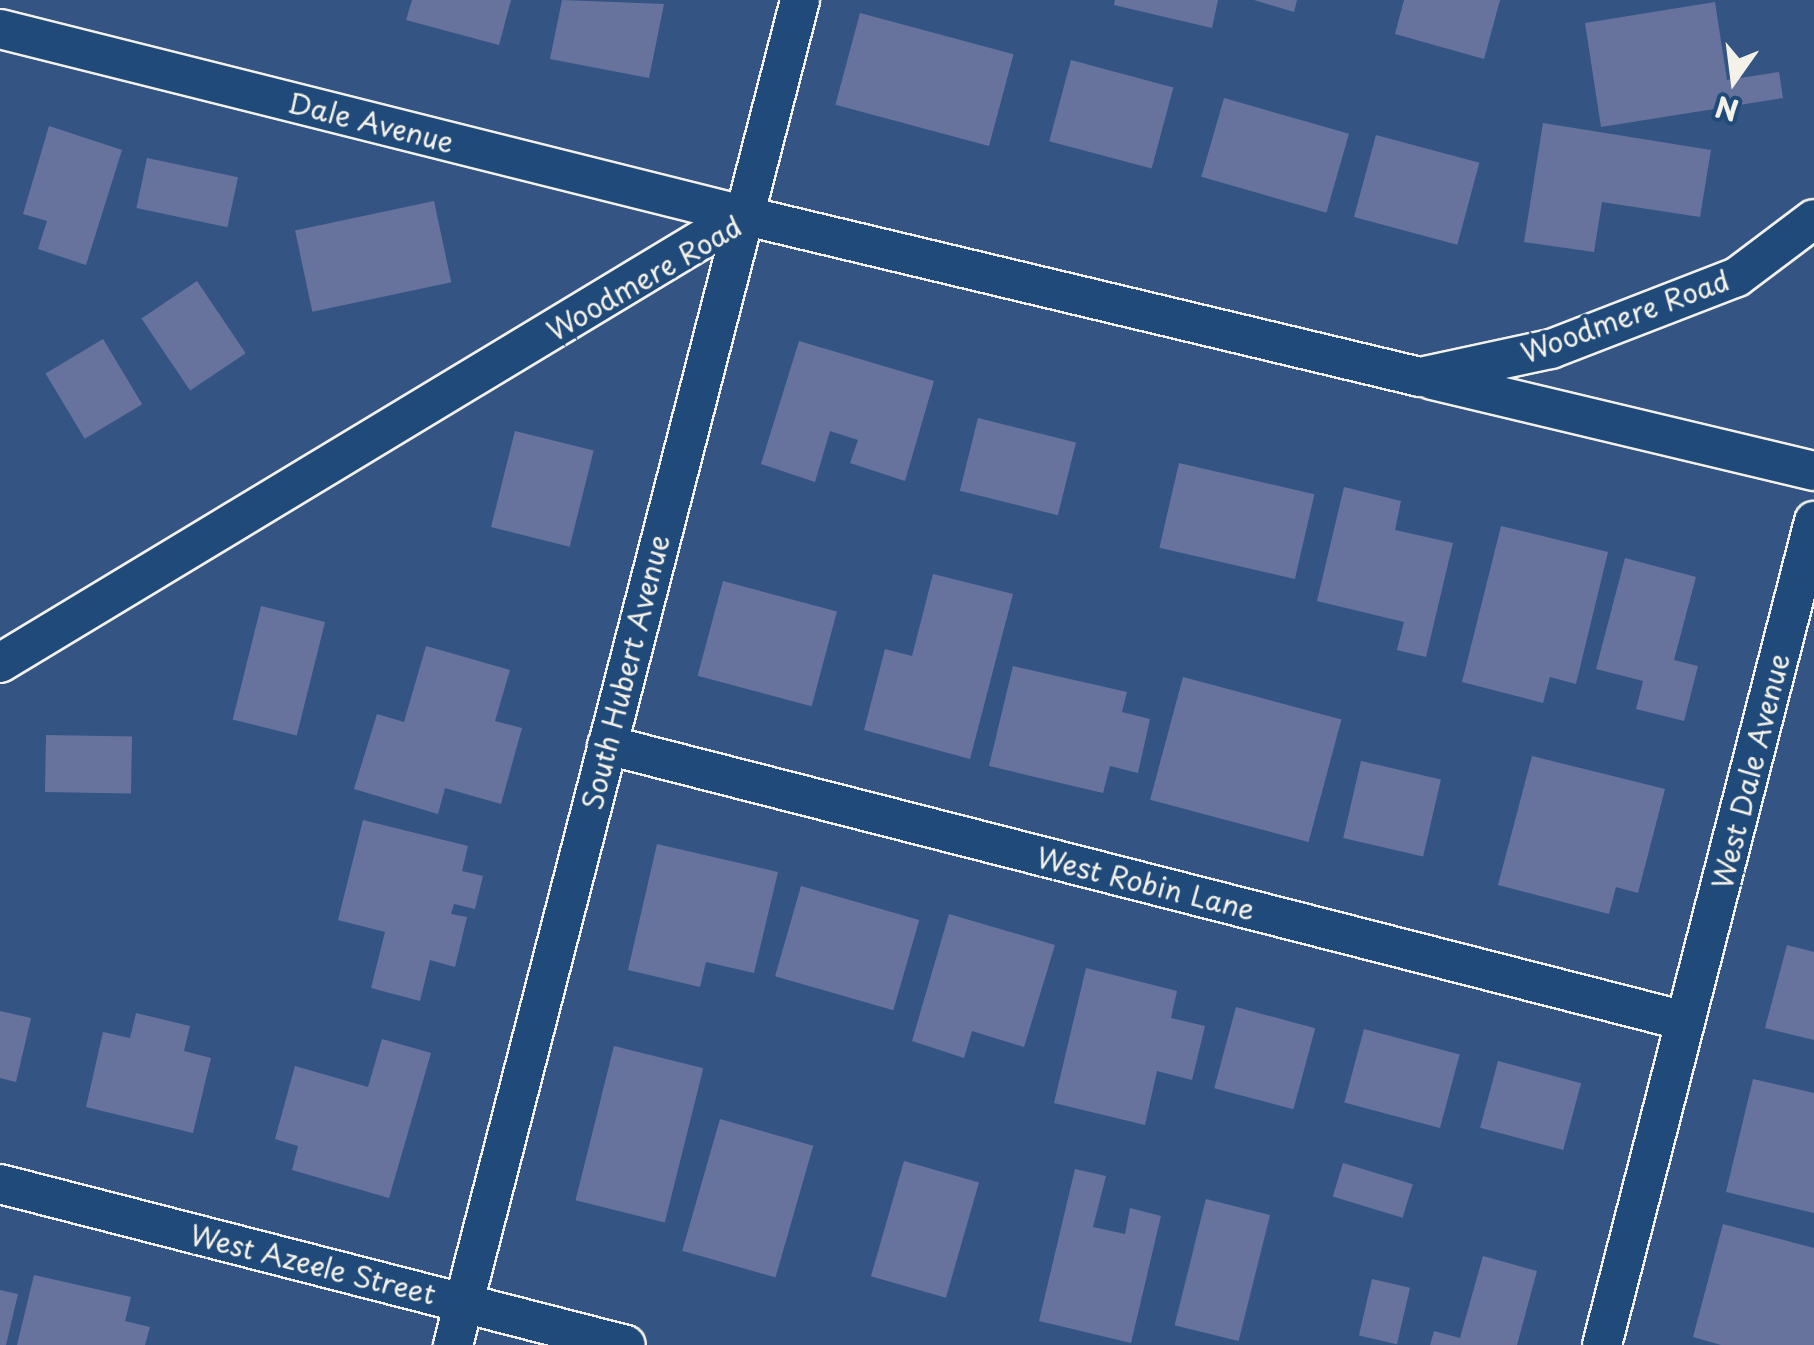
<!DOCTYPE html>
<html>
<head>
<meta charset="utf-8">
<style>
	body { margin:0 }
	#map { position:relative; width:1814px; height:1345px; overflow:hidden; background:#345584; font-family:"Playpen Sans",sans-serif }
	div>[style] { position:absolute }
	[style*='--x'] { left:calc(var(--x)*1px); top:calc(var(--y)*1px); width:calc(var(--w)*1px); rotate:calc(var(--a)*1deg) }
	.building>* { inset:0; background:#68739d; transform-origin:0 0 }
	.roads { filter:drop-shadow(2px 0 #f4f1e8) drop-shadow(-2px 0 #f4f1e8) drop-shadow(0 2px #f4f1e8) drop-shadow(0 -2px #f4f1e8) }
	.minor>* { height:38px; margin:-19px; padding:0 19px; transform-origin:19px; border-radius:19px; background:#1f4a7a }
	span { translate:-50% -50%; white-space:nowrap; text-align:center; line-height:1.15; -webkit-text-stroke:8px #1f4a7a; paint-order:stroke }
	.street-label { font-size:28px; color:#f4f1e8 }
	.north { position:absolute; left:1684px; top:30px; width:100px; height:100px; -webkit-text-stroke:8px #1f4a7a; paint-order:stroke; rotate:194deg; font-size:28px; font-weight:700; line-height:40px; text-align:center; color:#f4f1e8 }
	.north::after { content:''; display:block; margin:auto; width:35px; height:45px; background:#f4f1e8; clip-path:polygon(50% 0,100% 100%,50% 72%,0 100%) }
</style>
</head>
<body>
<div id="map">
	<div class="building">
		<div style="clip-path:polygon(412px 0,511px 0,499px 45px,406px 20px)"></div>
		<div style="clip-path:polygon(562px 0,664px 4px,649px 78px,550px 59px)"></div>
		<div style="clip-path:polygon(1115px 0,1218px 0,1212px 28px,1114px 5px)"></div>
		<div style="clip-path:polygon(1254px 0,1297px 0,1294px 12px)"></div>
		<div style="clip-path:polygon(1404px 0,1500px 0,1484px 59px,1395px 34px)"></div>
		<div style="clip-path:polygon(1715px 2px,1727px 80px,1779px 72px,1783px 98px,1601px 127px,1585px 23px)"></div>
		<div style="left:860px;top:13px;width:159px;height:95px;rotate:15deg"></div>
		<div style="left:1071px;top:60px;width:106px;height:84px;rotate:15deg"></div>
		<div style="left:1224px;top:98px;width:130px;height:82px;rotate:16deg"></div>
		<div style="clip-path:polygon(1543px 123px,1711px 150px,1700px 217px,1602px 202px,1594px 252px,1524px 242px)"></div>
		<div style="clip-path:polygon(49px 126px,122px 150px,86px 265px,38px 249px,47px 221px,23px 214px)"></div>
		<div style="left:1376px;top:135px;width:107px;height:85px;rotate:15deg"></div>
		<div style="left:147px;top:158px;width:93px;height:51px;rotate:12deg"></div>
		<div style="left:434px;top:201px;width:83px;height:142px;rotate:78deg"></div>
		<div style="left:197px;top:281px;width:87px;height:67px;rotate:56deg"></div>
		<div style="left:103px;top:339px;width:76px;height:67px;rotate:59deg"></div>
		<div style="clip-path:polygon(799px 341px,934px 381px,905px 481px,850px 463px,858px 440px,830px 431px,815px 482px,761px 464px)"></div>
		<div style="left:978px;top:418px;width:101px;height:75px;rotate:14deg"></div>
		<div style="left:515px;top:431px;width:81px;height:99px;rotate:14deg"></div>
		<div style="left:1179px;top:463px;width:139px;height:87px;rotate:13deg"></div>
		<div style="clip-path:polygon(1344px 487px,1401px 501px,1395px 530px,1453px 543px,1426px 657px,1397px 650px,1404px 622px,1317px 601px)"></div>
		<div style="clip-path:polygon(1501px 526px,1608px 552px,1576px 684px,1550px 677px,1543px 703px,1462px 682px)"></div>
		<div style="clip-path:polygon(1625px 558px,1696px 577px,1674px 660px,1698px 666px,1684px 721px,1636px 709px,1643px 681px,1596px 669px)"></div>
		<div style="clip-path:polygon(933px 574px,1013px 594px,970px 759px,864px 730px,885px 649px,912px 656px)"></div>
		<div style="left:723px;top:581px;width:118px;height:98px;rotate:15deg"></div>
		<div style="left:261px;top:606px;width:66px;height:117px;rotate:14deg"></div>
		<div style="clip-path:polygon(426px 646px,510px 670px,495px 721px,522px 728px,501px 804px,445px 788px,438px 814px,354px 789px,377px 714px,404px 722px)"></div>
		<div style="clip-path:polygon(1013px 666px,1127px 692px,1122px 712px,1150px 719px,1138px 773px,1110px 766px,1103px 793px,989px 766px)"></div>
		<div style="left:1183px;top:677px;width:164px;height:127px;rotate:15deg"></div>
		<div style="left:46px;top:735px;width:86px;height:57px;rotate:1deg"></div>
		<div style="clip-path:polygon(1532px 756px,1665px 789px,1638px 893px,1616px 887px,1609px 914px,1498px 885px)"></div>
		<div style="left:1361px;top:761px;width:82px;height:79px;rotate:13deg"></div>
		<div style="clip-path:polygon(363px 820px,468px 846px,462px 871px,483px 876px,475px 909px,454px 904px,451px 914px,467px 917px,455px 967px,430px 960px,420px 1001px,371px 988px,385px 932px,338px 920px)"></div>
		<div style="clip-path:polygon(657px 844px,778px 872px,754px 973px,706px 962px,700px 987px,628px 970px)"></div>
		<div style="left:801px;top:886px;width:123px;height:94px;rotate:16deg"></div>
		<div style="clip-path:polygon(949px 914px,1055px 945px,1024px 1047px,972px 1031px,964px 1058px,912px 1041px)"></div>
		<div style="clip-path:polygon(1787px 945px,1814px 952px,1814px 1040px,1765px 1028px)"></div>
		<div style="clip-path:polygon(1086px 968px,1177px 991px,1171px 1018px,1205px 1026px,1192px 1080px,1157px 1071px,1145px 1125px,1054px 1103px)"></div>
		<div style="left:1236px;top:1007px;width:82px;height:84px;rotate:15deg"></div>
		<div style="clip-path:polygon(0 1011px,31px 1018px,16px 1082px,0 1078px)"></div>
		<div style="clip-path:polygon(136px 1013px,190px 1026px,184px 1051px,211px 1058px,193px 1133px,86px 1107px,103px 1032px,130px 1038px)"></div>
		<div style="left:1364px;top:1029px;width:99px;height:76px;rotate:15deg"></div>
		<div style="clip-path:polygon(382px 1039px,431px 1053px,389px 1198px,292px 1170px,298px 1146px,275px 1139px,295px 1066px,368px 1087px)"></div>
		<div style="left:614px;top:1046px;width:92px;height:159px;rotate:14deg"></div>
		<div style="left:1498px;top:1061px;width:86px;height:69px;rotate:15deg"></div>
		<div style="clip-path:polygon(1753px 1079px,1814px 1093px,1814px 1213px,1726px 1192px)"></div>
		<div style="left:720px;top:1119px;width:97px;height:137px;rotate:16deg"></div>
		<div style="left:904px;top:1161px;width:78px;height:120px;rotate:16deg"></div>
		<div style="left:1343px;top:1163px;width:73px;height:35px;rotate:17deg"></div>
		<div style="clip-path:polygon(1075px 1169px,1106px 1176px,1093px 1227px,1125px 1234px,1130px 1208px,1161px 1216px,1131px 1343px,1039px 1321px)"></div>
		<div style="left:1206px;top:1199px;width:66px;height:130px;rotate:14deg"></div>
		<div style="clip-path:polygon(1723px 1224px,1814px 1248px,1814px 1345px,1721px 1345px,1693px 1337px)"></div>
		<div style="clip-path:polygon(1483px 1256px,1537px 1271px,1517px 1345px,1430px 1345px,1434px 1331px,1460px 1338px)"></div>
		<div style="clip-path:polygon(34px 1275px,131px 1297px,125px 1321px,150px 1327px,145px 1345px,17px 1345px)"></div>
		<div style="left:1372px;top:1279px;width:39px;height:58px;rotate:13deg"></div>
		<div style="clip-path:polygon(0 1290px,18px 1294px,6px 1345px,0 1345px)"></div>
	</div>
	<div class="roads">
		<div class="minor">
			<div style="--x:0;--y:29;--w:765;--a:14.07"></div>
			<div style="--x:1432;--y:380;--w:393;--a:13.4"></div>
			<div style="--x:0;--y:663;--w:867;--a:-31.12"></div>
			<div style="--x:742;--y:215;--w:697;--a:13.44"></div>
			<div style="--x:1420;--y:377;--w:134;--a:-12.1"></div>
			<div style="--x:1551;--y:349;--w:199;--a:-21.2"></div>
			<div style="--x:1737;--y:277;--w:96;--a:-37"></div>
			<div style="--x:607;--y:745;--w:1113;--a:14.36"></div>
			<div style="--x:0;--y:1184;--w:646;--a:14.42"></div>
			<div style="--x:453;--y:1345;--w:1389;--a:-75.53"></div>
			<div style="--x:1602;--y:1345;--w:851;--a:-75.57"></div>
		</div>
	</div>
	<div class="street-label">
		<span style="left:371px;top:122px;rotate:14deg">Dale Avenue</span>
		<span style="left:644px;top:278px;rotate:-30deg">Woodmere Road</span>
		<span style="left:1625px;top:316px;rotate:-20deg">Woodmere Road</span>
		<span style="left:625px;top:672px;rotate:-76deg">South Hubert Avenue</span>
		<span style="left:1750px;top:771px;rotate:-76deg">West Dale Avenue</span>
		<span style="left:1146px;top:883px;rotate:14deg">West Robin Lane</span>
		<span style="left:313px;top:1264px;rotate:14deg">West Azeele Street</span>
	</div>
	<div class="north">N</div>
</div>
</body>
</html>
